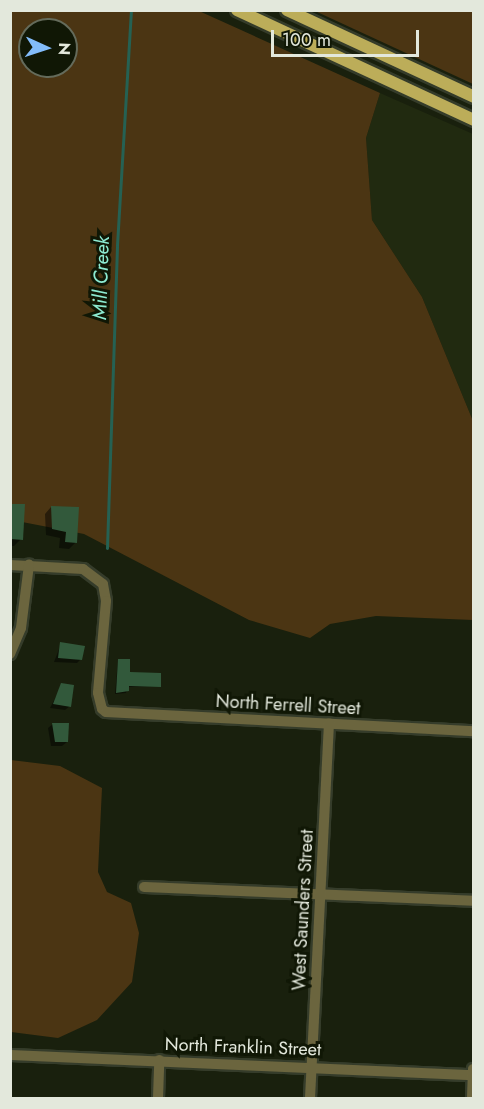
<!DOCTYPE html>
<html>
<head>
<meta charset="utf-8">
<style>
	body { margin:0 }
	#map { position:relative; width:484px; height:1109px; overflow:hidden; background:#19200d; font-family:Jost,sans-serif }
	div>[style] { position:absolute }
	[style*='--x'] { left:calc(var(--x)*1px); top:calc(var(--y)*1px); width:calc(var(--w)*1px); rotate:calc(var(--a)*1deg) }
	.built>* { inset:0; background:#212a10 }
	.green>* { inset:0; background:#4b3513 }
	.shadow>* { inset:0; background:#0007 }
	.stream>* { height:3px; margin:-1.5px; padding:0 1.5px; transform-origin:1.5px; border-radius:1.5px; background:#256153 }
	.building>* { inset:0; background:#32593b }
	.roads { filter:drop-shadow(2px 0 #353c2a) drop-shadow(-2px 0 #353c2a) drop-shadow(0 2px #353c2a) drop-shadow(0 -2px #353c2a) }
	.minor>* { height:10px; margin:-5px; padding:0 5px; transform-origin:5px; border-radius:5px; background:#6b653e }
	.major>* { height:12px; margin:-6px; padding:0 6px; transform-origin:6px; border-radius:6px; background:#bcad59 }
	span { translate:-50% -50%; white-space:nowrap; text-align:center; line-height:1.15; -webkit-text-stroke:6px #101705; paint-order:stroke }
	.street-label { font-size:18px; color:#e3e8dc }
	.water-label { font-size:20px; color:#8debd2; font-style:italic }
	.frame { position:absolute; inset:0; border:12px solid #e3e8dc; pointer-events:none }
	.north { position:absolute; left:18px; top:18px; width:60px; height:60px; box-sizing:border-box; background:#101705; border:2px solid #646b5b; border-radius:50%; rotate:93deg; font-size:16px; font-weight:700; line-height:24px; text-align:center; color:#e3e8dc }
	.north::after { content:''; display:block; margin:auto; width:21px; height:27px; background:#83bcfa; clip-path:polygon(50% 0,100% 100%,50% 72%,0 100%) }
	.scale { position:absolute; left:271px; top:30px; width:148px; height:27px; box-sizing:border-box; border:3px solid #e3e8dc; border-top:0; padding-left:8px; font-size:18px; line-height:21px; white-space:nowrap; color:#e3e8dc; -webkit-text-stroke:4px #101705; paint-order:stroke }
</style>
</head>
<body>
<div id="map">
	<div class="built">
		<div style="clip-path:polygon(380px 93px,473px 134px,473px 421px,422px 297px,372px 220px,366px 138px)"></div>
	</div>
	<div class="green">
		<div style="clip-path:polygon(evenodd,11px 11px,199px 11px,380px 93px,366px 138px,372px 220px,422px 297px,473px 421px,473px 620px,376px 616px,330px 624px,310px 638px,249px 620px,84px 534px,17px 521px,11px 512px,11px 11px,30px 30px,66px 30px,66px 66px,30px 66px,30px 30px)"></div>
		<div style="clip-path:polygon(315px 11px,473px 11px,473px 84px)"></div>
		<div style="clip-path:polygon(11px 760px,60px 766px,102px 788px,98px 872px,107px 892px,131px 903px,139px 933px,132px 982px,97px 1020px,58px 1038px,11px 1032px)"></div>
	</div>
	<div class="shadow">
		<div style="clip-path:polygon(10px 505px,21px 539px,14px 546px,10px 546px)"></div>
		<div style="clip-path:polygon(51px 507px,76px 542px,69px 549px,59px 548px,60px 538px,46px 535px,45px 514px)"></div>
		<div style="clip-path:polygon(61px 644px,81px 659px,77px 663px,54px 662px)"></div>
		<div style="clip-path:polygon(118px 660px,128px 673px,159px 686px,128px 687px,126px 693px,115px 694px)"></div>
		<div style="clip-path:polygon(62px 685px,70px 706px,65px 710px,50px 708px)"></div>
		<div style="clip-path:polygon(53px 724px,67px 742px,62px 746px,51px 746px,48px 728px)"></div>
	</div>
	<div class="stream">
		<div style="--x:107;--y:548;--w:303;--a:-88.1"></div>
		<div style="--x:117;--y:245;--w:235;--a:-86.6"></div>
	</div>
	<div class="building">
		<div style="clip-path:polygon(10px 504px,25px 504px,23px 540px,11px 539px)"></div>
		<div style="clip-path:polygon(51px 506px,79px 507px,77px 543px,65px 542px,66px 532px,52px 529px)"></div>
		<div style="clip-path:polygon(60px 642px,85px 646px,82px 660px,58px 658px)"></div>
		<div style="clip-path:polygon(118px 659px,130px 659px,130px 672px,161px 673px,161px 687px,129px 686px,129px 691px,116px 693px)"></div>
		<div style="clip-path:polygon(61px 683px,74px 685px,71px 707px,53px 704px)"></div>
		<div style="clip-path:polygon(52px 723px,69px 723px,68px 742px,55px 742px)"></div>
	</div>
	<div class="roads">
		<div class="minor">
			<div style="--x:10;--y:565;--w:73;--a:3.1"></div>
			<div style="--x:83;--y:569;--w:25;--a:37"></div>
			<div style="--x:103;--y:584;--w:17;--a:80"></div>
			<div style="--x:106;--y:601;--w:92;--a:95"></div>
			<div style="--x:98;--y:693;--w:16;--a:76"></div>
			<div style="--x:102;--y:709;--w:5;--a:37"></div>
			<div style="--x:106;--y:712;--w:368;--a:3"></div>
			<div style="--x:10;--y:654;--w:28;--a:-67"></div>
			<div style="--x:21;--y:628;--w:64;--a:-82.8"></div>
			<div style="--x:144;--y:887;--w:330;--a:2.4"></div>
			<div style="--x:10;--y:1055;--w:464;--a:2.5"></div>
			<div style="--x:158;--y:1098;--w:38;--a:-88"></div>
			<div style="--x:310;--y:1098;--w:375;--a:-87.1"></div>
			<div style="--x:472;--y:1098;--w:29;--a:-88"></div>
		</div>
		<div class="major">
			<div style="--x:237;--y:10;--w:261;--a:24.9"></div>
			<div style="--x:287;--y:10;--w:206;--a:24.9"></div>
		</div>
	</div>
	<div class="street-label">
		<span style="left:288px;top:705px;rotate:3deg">North Ferrell Street</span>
		<span style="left:303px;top:910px;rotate:-87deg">West Saunders Street</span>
		<span style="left:243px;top:1047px;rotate:2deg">North Franklin Street</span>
	</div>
	<div class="water-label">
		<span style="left:101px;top:278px;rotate:-88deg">Mill Creek</span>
	</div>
	<div class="frame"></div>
	<div class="north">N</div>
	<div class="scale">100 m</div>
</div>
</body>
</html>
